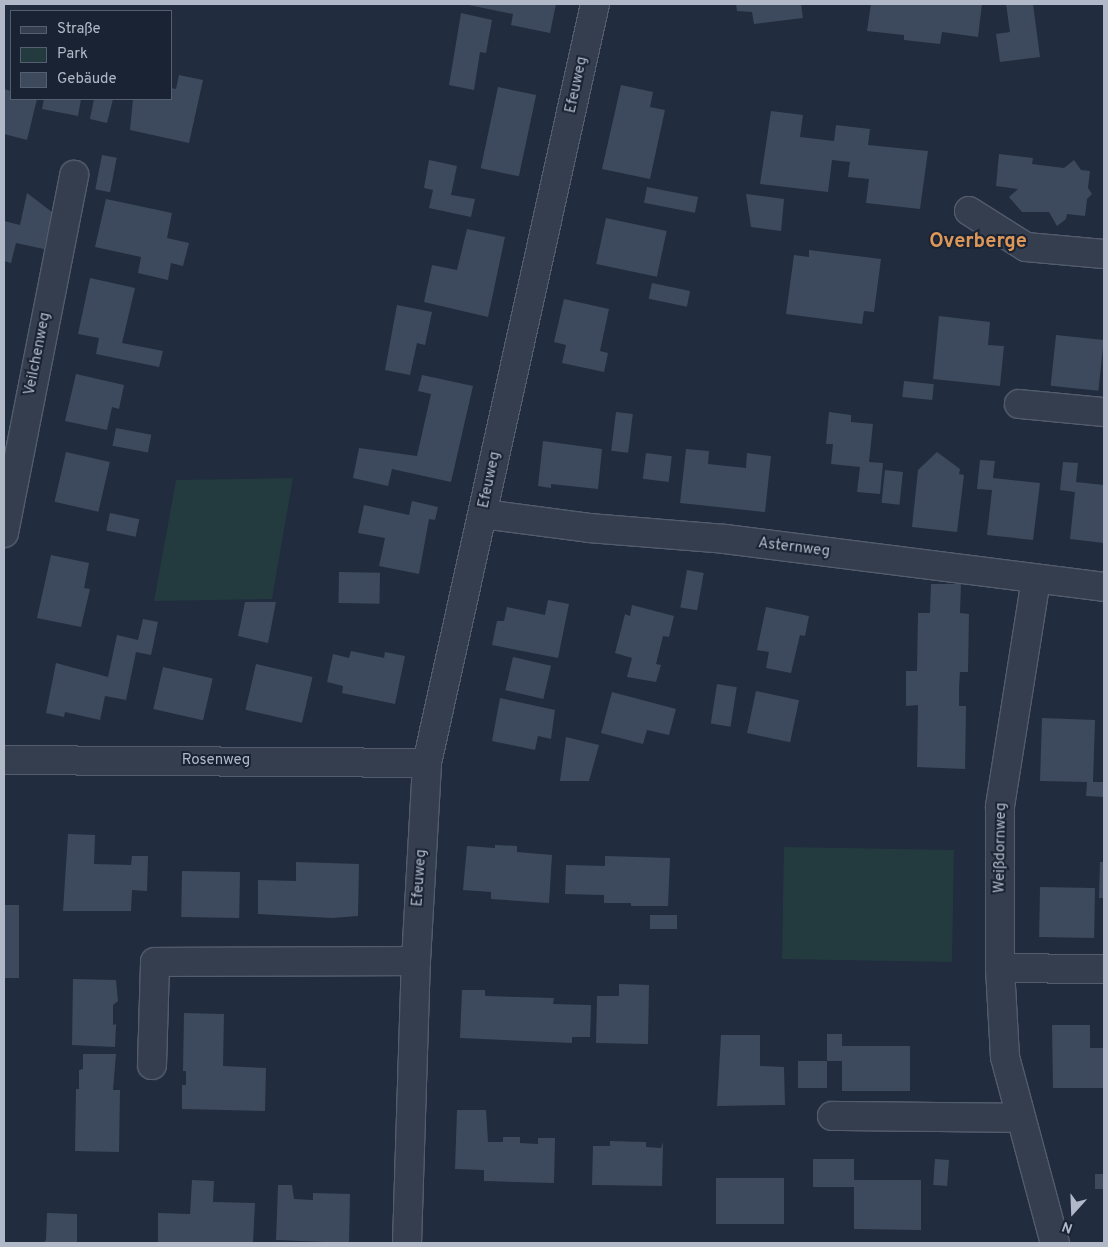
<!DOCTYPE html>
<html>
<head>
<meta charset="utf-8">
<style>
	body { margin:0 }
	#map { position:relative; width:1108px; height:1247px; overflow:hidden; background:#212c3e; font-family:Overpass,sans-serif }
	div>[style] { position:absolute }
	[style*='--x'] { left:calc(var(--x)*1px); top:calc(var(--y)*1px); width:calc(var(--w)*1px); rotate:calc(var(--a)*1deg) }
	.green>* { inset:0; background:#233b3f; transform-origin:0 0 }
	.building>* { inset:0; background:#3d4a5d; transform-origin:0 0 }
	.roads { filter:drop-shadow(1px 0 #535c6c) drop-shadow(-1px 0 #535c6c) drop-shadow(0 1px #535c6c) drop-shadow(0 -1px #535c6c) }
	.minor>* { height:28px; margin:-14px; padding:0 14px; transform-origin:14px; border-radius:14px; background:#353e4e }
	span { translate:-50% -50%; white-space:nowrap; text-align:center; line-height:1.15; -webkit-text-stroke:4px #1a2333; paint-order:stroke }
	.street-label { font-size:15px; color:#b1b9c9 }
	.district-label { font-size:20px; color:#dd9758; font-weight:700 }
	.frame { position:absolute; inset:0; border:5px solid #b1b9c9; pointer-events:none }
	.legend { position:absolute; left:10px; top:10px; width:162px; height:90px; box-sizing:border-box; background:#1a2333; border:1px solid #565f6f; margin:0; padding:6px 9px; list-style:none; font-size:15px; color:#b1b9c9 }
	.legend li { display:flex; align-items:center; gap:10px; height:25px }
	.legend b { width:25px; border:1px solid #565f6f }
	.north { position:absolute; left:1048px; top:1187px; width:50px; height:50px; -webkit-text-stroke:4px #1a2333; paint-order:stroke; rotate:200deg; font-size:14px; font-weight:700; line-height:20px; text-align:center; color:#b1b9c9 }
	.north::after { content:''; display:block; margin:auto; width:18px; height:22px; background:#b1b9c9; clip-path:polygon(50% 0,100% 100%,50% 72%,0 100%) }
</style>
</head>
<body>
<div id="map">
	<div class="green">
		<div style="clip-path:polygon(293px 478px,272px 599px,154px 601px,176px 480px)"></div>
		<div style="left:784px;top:847px;width:170px;height:112px;rotate:1deg"></div>
	</div>
	<div class="building">
		<div style="clip-path:polygon(556px 4px,550px 33px,511px 25px,513px 14px,469px 5px)"></div>
		<div style="clip-path:polygon(736px 4px,801px 4px,803px 18px,754px 24px,752px 12px,737px 11px)"></div>
		<div style="clip-path:polygon(871px 4px,982px 4px,978px 37px,942px 32px,940px 44px,904px 40px,904px 35px,867px 31px)"></div>
		<div style="clip-path:polygon(1006px 4px,1033px 4px,1040px 57px,1000px 62px,996px 34px,1010px 32px)"></div>
		<div style="clip-path:polygon(461px 13px,492px 20px,486px 53px,480px 52px,474px 90px,449px 85px)"></div>
		<div style="clip-path:polygon(179px 75px,203px 80px,189px 143px,130px 130px,133px 99px,171px 99px,171px 88px,176px 89px)"></div>
		<div style="clip-path:polygon(621px 85px,653px 92px,650px 107px,665px 110px,650px 179px,602px 169px)"></div>
		<div style="left:498px;top:87px;width:39px;height:83px;rotate:12deg"></div>
		<div style="clip-path:polygon(4px 89px,11px 91px,11px 99px,37px 99px,27px 140px,4px 134px)"></div>
		<div style="clip-path:polygon(44px 99px,81px 99px,78px 116px,42px 109px)"></div>
		<div style="clip-path:polygon(94px 99px,113px 99px,107px 123px,90px 119px)"></div>
		<div style="clip-path:polygon(771px 111px,803px 115px,800px 137px,834px 141px,836px 125px,870px 129px,868px 145px,928px 151px,920px 209px,866px 203px,869px 179px,848px 177px,850px 162px,832px 160px,828px 192px,760px 184px)"></div>
		<div style="clip-path:polygon(999px 154px,1033px 158px,1032px 164px,1064px 168px,1074px 160px,1081px 170px,1090px 171px,1088px 188px,1092px 194px,1087px 199px,1085px 216px,1067px 214px,1066px 219px,1057px 226px,1049px 212px,1022px 212px,1009px 197px,1018px 189px,996px 186px)"></div>
		<div style="left:102px;top:155px;width:15px;height:35px;rotate:11deg"></div>
		<div style="clip-path:polygon(429px 160px,457px 166px,451px 195px,475px 199px,471px 217px,429px 208px,433px 190px,424px 188px)"></div>
		<div style="left:647px;top:187px;width:52px;height:16px;rotate:11deg"></div>
		<div style="clip-path:polygon(27px 193px,52px 212px,44px 249px,16px 243px,11px 263px,4px 261px,4px 221px,20px 225px)"></div>
		<div style="clip-path:polygon(746px 194px,784px 199px,781px 231px,751px 227px)"></div>
		<div style="clip-path:polygon(106px 199px,172px 213px,167px 238px,189px 243px,183px 266px,171px 263px,168px 280px,138px 273px,141px 257px,95px 247px)"></div>
		<div style="left:606px;top:218px;width:62px;height:47px;rotate:12deg"></div>
		<div style="clip-path:polygon(467px 229px,505px 237px,488px 317px,424px 302px,432px 265px,457px 270px)"></div>
		<div style="clip-path:polygon(809px 250px,881px 259px,874px 312px,864px 311px,862px 324px,786px 314px,794px 255px,809px 257px)"></div>
		<div style="clip-path:polygon(90px 278px,135px 288px,122px 343px,163px 351px,159px 367px,96px 354px,99px 338px,78px 334px)"></div>
		<div style="left:652px;top:283px;width:39px;height:16px;rotate:12deg"></div>
		<div style="clip-path:polygon(564px 299px,609px 309px,600px 351px,608px 353px,604px 372px,562px 363px,566px 345px,554px 342px)"></div>
		<div style="clip-path:polygon(397px 305px,432px 312px,425px 345px,417px 343px,410px 375px,385px 370px)"></div>
		<div style="clip-path:polygon(939px 316px,990px 322px,988px 345px,1004px 346px,1000px 386px,933px 379px)"></div>
		<div style="left:1056px;top:335px;width:48px;height:51px;rotate:6deg"></div>
		<div style="clip-path:polygon(76px 374px,124px 385px,119px 409px,112px 407px,107px 430px,65px 421px)"></div>
		<div style="clip-path:polygon(422px 375px,473px 386px,451px 482px,392px 469px,388px 486px,353px 478px,359px 448px,417px 456px,431px 394px,418px 391px)"></div>
		<div style="left:904px;top:381px;width:30px;height:16px;rotate:6deg"></div>
		<div style="left:616px;top:412px;width:17px;height:39px;rotate:7deg"></div>
		<div style="clip-path:polygon(829px 412px,851px 415px,851px 422px,873px 424px,869px 462px,883px 463px,880px 494px,857px 492px,860px 467px,831px 464px,833px 444px,826px 444px)"></div>
		<div style="left:116px;top:428px;width:36px;height:18px;rotate:11deg"></div>
		<div style="clip-path:polygon(543px 441px,602px 449px,598px 489px,551px 484px,551px 488px,538px 486px)"></div>
		<div style="clip-path:polygon(686px 449px,709px 451px,708px 464px,746px 468px,747px 453px,771px 456px,765px 512px,680px 503px)"></div>
		<div style="left:66px;top:452px;width:45px;height:51px;rotate:13deg"></div>
		<div style="clip-path:polygon(937px 452px,960px 469px,959px 474px,964px 475px,957px 532px,912px 527px,918px 470px)"></div>
		<div style="left:646px;top:453px;width:26px;height:26px;rotate:7deg"></div>
		<div style="clip-path:polygon(980px 460px,995px 461px,993px 478px,1040px 483px,1033px 540px,987px 535px,992px 490px,977px 489px)"></div>
		<div style="clip-path:polygon(1063px 462px,1078px 463px,1076px 482px,1104px 485px,1104px 543px,1070px 539px,1075px 492px,1060px 490px)"></div>
		<div style="left:885px;top:470px;width:18px;height:33px;rotate:6deg"></div>
		<div style="clip-path:polygon(412px 501px,438px 507px,435px 520px,429px 519px,419px 574px,379px 566px,385px 538px,358px 533px,364px 505px,409px 515px)"></div>
		<div style="left:110px;top:513px;width:30px;height:18px;rotate:12deg"></div>
		<div style="clip-path:polygon(51px 555px,89px 563px,84px 588px,90px 589px,81px 627px,37px 618px)"></div>
		<div style="left:687px;top:570px;width:17px;height:38px;rotate:10deg"></div>
		<div style="left:339px;top:572px;width:41px;height:31px;rotate:1deg"></div>
		<div style="clip-path:polygon(931px 584px,961px 584px,960px 613px,969px 614px,968px 672px,960px 672px,959px 687px,959px 706px,966px 706px,965px 769px,917px 767px,918px 705px,906px 706px,906px 671px,917px 671px,918px 613px,930px 613px)"></div>
		<div style="clip-path:polygon(548px 600px,569px 604px,558px 658px,492px 645px,497px 621px,504px 621px,507px 607px,545px 615px)"></div>
		<div style="clip-path:polygon(245px 602px,276px 602px,268px 643px,238px 636px)"></div>
		<div style="clip-path:polygon(632px 605px,674px 616px,669px 637px,663px 636px,656px 664px,661px 665px,656px 682px,627px 677px,632px 658px,615px 653px,625px 614px,630px 616px)"></div>
		<div style="clip-path:polygon(766px 607px,809px 616px,805px 636px,800px 635px,791px 673px,766px 668px,769px 652px,757px 650px)"></div>
		<div style="clip-path:polygon(143px 619px,158px 622px,151px 655px,136px 652px,126px 700px,105px 696px,100px 720px,65px 712px,64px 717px,46px 713px,56px 663px,108px 677px,117px 635px,138px 640px)"></div>
		<div style="clip-path:polygon(351px 651px,384px 658px,385px 652px,405px 656px,395px 704px,342px 693px,343px 686px,327px 682px,333px 654px,349px 658px)"></div>
		<div style="left:513px;top:657px;width:39px;height:34px;rotate:13deg"></div>
		<div style="left:256px;top:664px;width:58px;height:47px;rotate:13deg"></div>
		<div style="left:163px;top:667px;width:51px;height:43px;rotate:13deg"></div>
		<div style="left:717px;top:684px;width:20px;height:40px;rotate:9deg"></div>
		<div style="left:756px;top:691px;width:44px;height:43px;rotate:12deg"></div>
		<div style="clip-path:polygon(612px 692px,676px 709px,669px 735px,647px 730px,643px 744px,601px 733px)"></div>
		<div style="clip-path:polygon(500px 698px,555px 710px,551px 739px,538px 736px,535px 750px,492px 741px)"></div>
		<div style="clip-path:polygon(1042px 718px,1095px 720px,1093px 782px,1104px 782px,1104px 797px,1086px 796px,1087px 782px,1040px 781px)"></div>
		<div style="clip-path:polygon(566px 737px,599px 745px,589px 781px,560px 781px)"></div>
		<div style="clip-path:polygon(68px 834px,95px 835px,94px 864px,131px 865px,132px 856px,148px 856px,147px 891px,132px 890px,131px 911px,63px 911px)"></div>
		<div style="clip-path:polygon(495px 845px,517px 846px,517px 852px,552px 855px,549px 903px,491px 899px,491px 892px,463px 890px,467px 846px,495px 848px)"></div>
		<div style="clip-path:polygon(605px 856px,670px 858px,668px 906px,631px 906px,631px 903px,604px 903px,604px 895px,565px 894px,566px 865px,605px 866px)"></div>
		<div style="clip-path:polygon(296px 862px,359px 864px,358px 916px,332px 918px,258px 914px,258px 880px,296px 881px)"></div>
		<div style="clip-path:polygon(1100px 862px,1104px 862px,1104px 898px,1099px 898px)"></div>
		<div style="left:182px;top:871px;width:58px;height:46px;rotate:1deg"></div>
		<div style="left:1040px;top:887px;width:55px;height:50px;rotate:1deg"></div>
		<div style="left:4px;top:905px;width:15px;height:73px"></div>
		<div style="left:650px;top:915px;width:27px;height:14px"></div>
		<div style="clip-path:polygon(73px 979px,116px 980px,118px 1001px,113px 1005px,113px 1025px,116px 1024px,115px 1047px,72px 1045px)"></div>
		<div style="clip-path:polygon(619px 984px,649px 985px,648px 1044px,596px 1043px,597px 996px,619px 996px)"></div>
		<div style="clip-path:polygon(462px 990px,485px 990px,485px 996px,554px 998px,553px 1004px,591px 1005px,590px 1037px,572px 1037px,572px 1043px,460px 1038px)"></div>
		<div style="clip-path:polygon(184px 1013px,224px 1014px,223px 1066px,266px 1068px,265px 1111px,182px 1109px,182px 1085px,186px 1085px,186px 1071px,183px 1071px)"></div>
		<div style="clip-path:polygon(1052px 1025px,1090px 1025px,1090px 1048px,1104px 1048px,1104px 1088px,1053px 1088px)"></div>
		<div style="clip-path:polygon(827px 1034px,842px 1034px,842px 1046px,910px 1046px,910px 1091px,842px 1091px,842px 1061px,827px 1061px)"></div>
		<div style="clip-path:polygon(721px 1035px,760px 1035px,760px 1066px,784px 1067px,785px 1105px,717px 1106px)"></div>
		<div style="clip-path:polygon(83px 1054px,116px 1054px,113px 1090px,120px 1090px,119px 1152px,75px 1151px,76px 1089px,79px 1089px,79px 1070px,83px 1069px)"></div>
		<div style="left:798px;top:1061px;width:29px;height:27px"></div>
		<div style="clip-path:polygon(457px 1110px,486px 1110px,488px 1142px,503px 1142px,503px 1137px,520px 1137px,520px 1143px,538px 1144px,538px 1138px,555px 1138px,554px 1183px,484px 1181px,484px 1170px,455px 1169px)"></div>
		<div style="clip-path:polygon(610px 1141px,646px 1142px,646px 1147px,661px 1148px,663px 1142px,662px 1186px,592px 1185px,593px 1146px,610px 1146px)"></div>
		<div style="clip-path:polygon(813px 1159px,854px 1159px,854px 1180px,921px 1180px,921px 1230px,854px 1229px,854px 1187px,813px 1187px)"></div>
		<div style="left:935px;top:1159px;width:14px;height:26px;rotate:4deg"></div>
		<div style="left:1095px;top:1174px;width:9px;height:15px"></div>
		<div style="left:716px;top:1178px;width:68px;height:46px"></div>
		<div style="clip-path:polygon(192px 1180px,214px 1181px,213px 1202px,255px 1203px,253px 1243px,158px 1243px,158px 1213px,190px 1214px)"></div>
		<div style="clip-path:polygon(278px 1185px,292px 1185px,294px 1199px,313px 1200px,313px 1193px,350px 1194px,349px 1243px,276px 1240px)"></div>
		<div style="clip-path:polygon(47px 1213px,77px 1214px,77px 1243px,43px 1243px,46px 1240px)"></div>
	</div>
	<div class="roads">
		<div class="minor">
			<div style="--x:969;--y:211;--w:67;--a:32.3"></div>
			<div style="--x:1026;--y:247;--w:78;--a:5.1"></div>
			<div style="--x:1019;--y:404;--w:85;--a:5.4"></div>
			<div style="--x:483;--y:514;--w:107;--a:7.5"></div>
			<div style="--x:589;--y:528;--w:136;--a:4.6"></div>
			<div style="--x:725;--y:539;--w:382;--a:7.2"></div>
			<div style="--x:4;--y:533;--w:365;--a:-78.9"></div>
			<div style="--x:1036;--y:579;--w:231;--a:99"></div>
			<div style="--x:1000;--y:807;--w:161;--a:90"></div>
			<div style="--x:1000;--y:968;--w:89;--a:86.8"></div>
			<div style="--x:1005;--y:1057;--w:193;--a:75"></div>
			<div style="--x:4;--y:760;--w:423;--a:0.4"></div>
			<div style="--x:1000;--y:968;--w:104;--a:0.6"></div>
			<div style="--x:152;--y:1065;--w:103;--a:-88.3"></div>
			<div style="--x:155;--y:962;--w:261;--a:-0.2"></div>
			<div style="--x:832;--y:1116;--w:188;--a:0.6"></div>
			<div style="--x:407;--y:1243;--w:282;--a:-88.2"></div>
			<div style="--x:416;--y:961;--w:198;--a:-86.8"></div>
			<div style="--x:427;--y:763;--w:777;--a:-77.52"></div>
		</div>
	</div>
	<div class="street-label">
		<span style="left:577px;top:85px;rotate:-78deg">Efeuweg</span>
		<span style="left:38px;top:354px;rotate:-79deg">Veilchenweg</span>
		<span style="left:490px;top:480px;rotate:-78deg">Efeuweg</span>
		<span style="left:794px;top:548px;rotate:7deg">Asternweg</span>
		<span style="left:216px;top:761px">Rosenweg</span>
		<span style="left:1001px;top:848px;rotate:-89deg">Weißdornweg</span>
		<span style="left:420px;top:878px;rotate:-86deg">Efeuweg</span>
	</div>
	<div class="district-label">
		<span style="left:978px;top:242px">Overberge</span>
	</div>
	<div class="frame"></div>
	<ul class="legend">
	<li><b style="height:6px;background:#353e4e"></b>Straße</li>
	<li><b style="height:14px;background:#233b3f"></b>Park</li>
	<li><b style="height:14px;background:#3d4a5d"></b>Gebäude</li>
	</ul>
	<div class="north">N</div>
</div>
</body>
</html>
